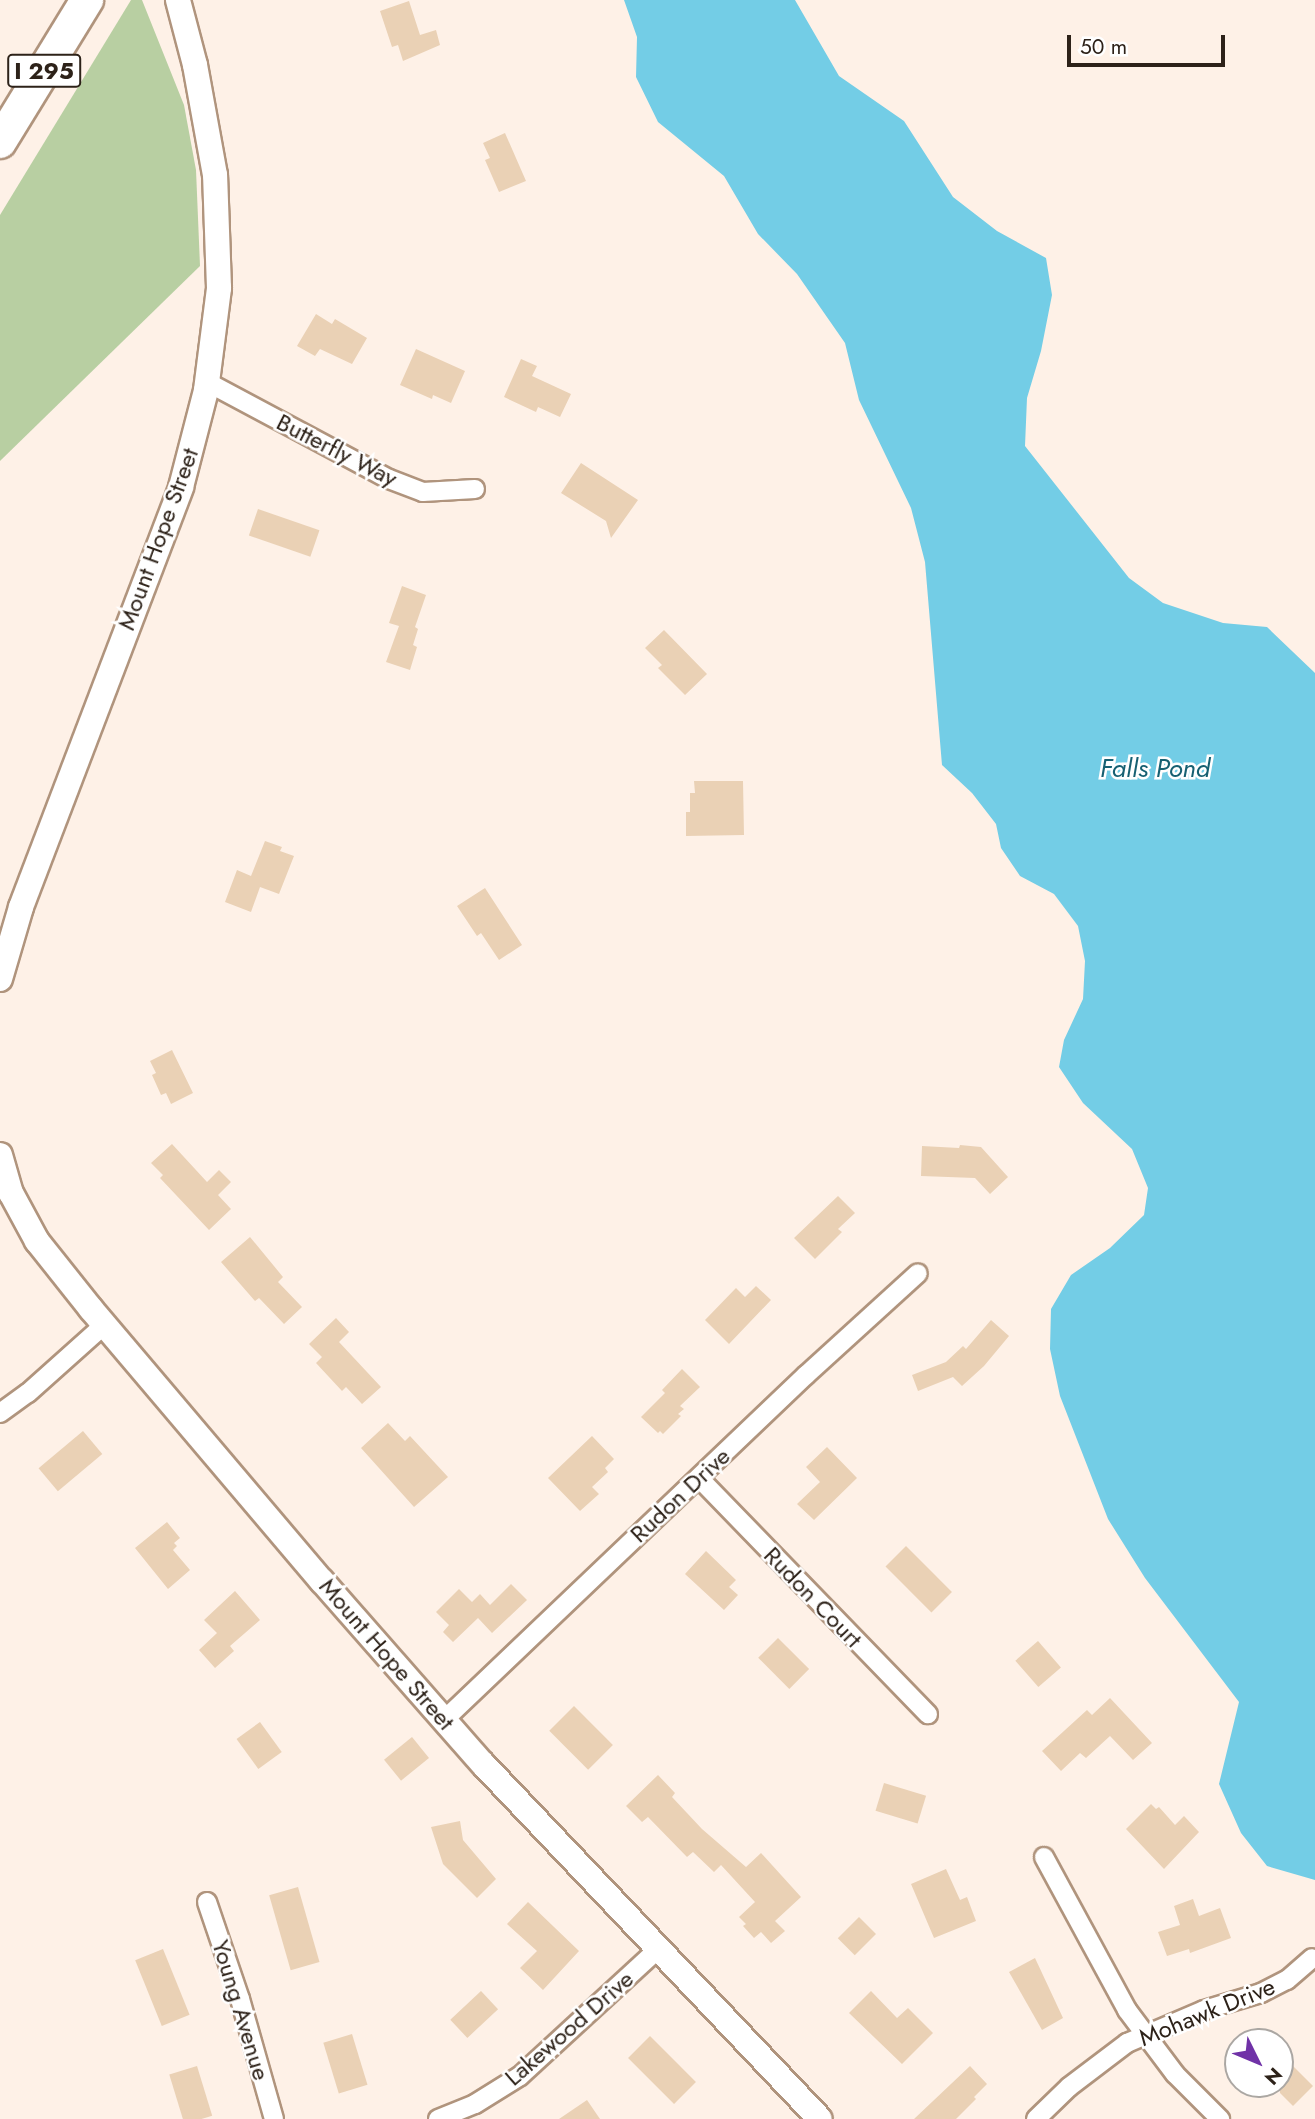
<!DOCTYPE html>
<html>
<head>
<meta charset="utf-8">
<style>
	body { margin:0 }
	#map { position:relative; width:1315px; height:2119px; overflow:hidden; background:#fef1e7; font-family:Jost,sans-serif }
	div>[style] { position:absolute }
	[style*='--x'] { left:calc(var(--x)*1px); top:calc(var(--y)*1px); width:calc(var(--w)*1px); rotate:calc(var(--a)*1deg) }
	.green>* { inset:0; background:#b8cfa2 }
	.water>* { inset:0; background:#73cde6 }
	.building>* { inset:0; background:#ead1b5; transform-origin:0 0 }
	.roads { filter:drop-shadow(2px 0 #b0947d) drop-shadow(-2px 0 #b0947d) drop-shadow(0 2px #b0947d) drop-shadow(0 -2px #b0947d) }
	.street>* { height:18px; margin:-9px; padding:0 9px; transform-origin:9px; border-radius:9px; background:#fff }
	.secondary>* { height:24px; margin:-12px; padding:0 12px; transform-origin:12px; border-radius:12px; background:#fff }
	.highway>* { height:32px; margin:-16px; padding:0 16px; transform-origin:16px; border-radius:16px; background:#fff }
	span { translate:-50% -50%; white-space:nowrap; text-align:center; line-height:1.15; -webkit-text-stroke:5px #fff; paint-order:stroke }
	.shield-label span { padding:2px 5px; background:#fff; border:2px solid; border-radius:5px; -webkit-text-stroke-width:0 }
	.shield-label { font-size:23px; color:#2d2219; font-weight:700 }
	.street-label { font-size:24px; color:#2d2219 }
	.water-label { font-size:26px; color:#166072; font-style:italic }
	.north { position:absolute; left:1224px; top:2028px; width:70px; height:70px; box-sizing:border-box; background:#fff; border:2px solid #aba7a3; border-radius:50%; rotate:133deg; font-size:19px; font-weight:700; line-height:28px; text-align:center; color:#2d2219 }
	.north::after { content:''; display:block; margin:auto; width:24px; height:32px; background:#7032a7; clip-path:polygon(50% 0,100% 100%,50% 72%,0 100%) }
	.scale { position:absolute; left:1067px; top:35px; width:158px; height:32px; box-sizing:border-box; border:4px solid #2d2219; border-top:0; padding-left:9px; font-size:21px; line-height:24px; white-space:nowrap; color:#2d2219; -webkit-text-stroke:5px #fff; paint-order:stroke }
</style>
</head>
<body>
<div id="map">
	<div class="green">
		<div style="clip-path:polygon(131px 0,142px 0,184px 105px,196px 170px,200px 266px,0 461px,0 215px)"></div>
	</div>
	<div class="water">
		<div style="clip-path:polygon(624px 0,795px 0,839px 76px,904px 121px,953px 197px,997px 231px,1046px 258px,1052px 295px,1041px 351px,1027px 398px,1025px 446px,1129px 578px,1163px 603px,1223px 623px,1267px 627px,1315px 673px,1315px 1880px,1267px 1866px,1241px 1833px,1219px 1784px,1239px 1702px,1145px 1578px,1108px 1519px,1060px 1396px,1050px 1349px,1051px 1309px,1071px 1275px,1110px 1248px,1144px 1215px,1148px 1188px,1132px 1149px,1083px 1103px,1059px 1067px,1064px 1040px,1083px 999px,1085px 961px,1078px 926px,1054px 894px,1020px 876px,1001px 848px,996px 824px,972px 793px,942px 765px,925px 562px,911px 508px,859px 400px,845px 343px,797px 274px,758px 234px,724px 176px,658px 122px,636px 77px,637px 37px)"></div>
	</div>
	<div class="building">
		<div style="clip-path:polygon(409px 1px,420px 35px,436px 30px,440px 45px,403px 61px,398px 45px,392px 47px,380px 11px)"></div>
		<div style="clip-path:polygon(505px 133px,526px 181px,499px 192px,485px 160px,490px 158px,483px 143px)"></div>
		<div style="clip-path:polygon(316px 314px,332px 324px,335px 319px,367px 338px,352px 364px,320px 349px,315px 356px,297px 346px)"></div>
		<div style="clip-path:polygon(416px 349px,465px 371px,451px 403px,433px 395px,432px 399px,400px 385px)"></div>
		<div style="clip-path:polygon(521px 359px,537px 366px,532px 376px,571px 394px,560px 417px,538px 407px,536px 412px,504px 397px)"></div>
		<div style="clip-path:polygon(581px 463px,638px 500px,611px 538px,606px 521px,561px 493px)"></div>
		<div style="left:258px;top:509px;width:65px;height:28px;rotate:19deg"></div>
		<div style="clip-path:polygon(402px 586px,426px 595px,415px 627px,418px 629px,413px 645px,417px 647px,410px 670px,386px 662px,399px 626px,389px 623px)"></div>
		<div style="clip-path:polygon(664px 630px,707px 674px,685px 695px,658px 668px,662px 665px,645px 648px)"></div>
		<div style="clip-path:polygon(694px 781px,743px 781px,744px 835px,686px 836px,686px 812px,690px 812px,690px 793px,695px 793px)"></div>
		<div style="clip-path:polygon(265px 841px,282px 847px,280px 851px,294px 856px,279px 894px,260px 887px,251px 912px,225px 902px,237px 870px,251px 876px)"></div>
		<div style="clip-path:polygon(485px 888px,522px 945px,499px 960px,481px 933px,477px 936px,457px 906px)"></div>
		<div style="clip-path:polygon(172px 1050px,193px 1093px,171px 1104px,166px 1093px,161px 1095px,152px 1075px,156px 1073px,150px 1061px)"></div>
		<div style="clip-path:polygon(172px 1144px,207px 1182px,219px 1170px,231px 1182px,218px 1195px,231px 1209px,209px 1230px,160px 1178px,163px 1175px,151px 1163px)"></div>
		<div style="clip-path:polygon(960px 1145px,981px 1147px,1008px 1177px,990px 1194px,975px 1178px,921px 1176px,922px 1146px,959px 1148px)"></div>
		<div style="clip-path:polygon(838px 1196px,855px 1213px,838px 1229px,842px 1232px,815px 1259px,794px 1238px)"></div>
		<div style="clip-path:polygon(250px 1237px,283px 1277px,278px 1282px,302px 1307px,284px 1324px,259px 1298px,255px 1301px,221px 1262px)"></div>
		<div style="clip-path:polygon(756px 1286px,771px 1300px,729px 1344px,705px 1320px,736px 1288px,745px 1297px)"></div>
		<div style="clip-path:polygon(336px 1318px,349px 1332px,339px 1342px,381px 1387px,362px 1404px,346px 1387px,342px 1391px,316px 1363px,322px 1357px,309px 1344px)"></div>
		<div style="clip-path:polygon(991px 1320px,1009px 1336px,984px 1366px,962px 1386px,953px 1377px,918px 1391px,912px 1375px,946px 1362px,963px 1346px,966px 1349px)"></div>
		<div style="clip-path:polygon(682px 1369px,700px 1387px,680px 1406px,684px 1409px,678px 1414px,681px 1416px,663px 1434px,660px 1431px,658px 1433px,641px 1417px,665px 1393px,662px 1390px)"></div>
		<div style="clip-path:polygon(388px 1423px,405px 1441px,410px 1436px,448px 1477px,414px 1507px,361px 1448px)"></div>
		<div style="left:83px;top:1431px;width:30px;height:58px;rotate:50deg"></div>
		<div style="clip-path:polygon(592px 1436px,614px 1459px,605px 1468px,608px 1472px,592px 1487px,599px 1494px,580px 1511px,548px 1478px)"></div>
		<div style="clip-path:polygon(827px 1447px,857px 1478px,814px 1520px,797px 1504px,820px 1482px,806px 1467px)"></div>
		<div style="clip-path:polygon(167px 1522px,180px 1538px,174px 1543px,177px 1546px,173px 1550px,190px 1570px,168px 1589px,135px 1548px)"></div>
		<div style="left:906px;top:1546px;width:65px;height:29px;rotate:45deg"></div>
		<div style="clip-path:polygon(706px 1551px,736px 1580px,729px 1587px,738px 1595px,724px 1610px,685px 1574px)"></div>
		<div style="clip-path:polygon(511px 1584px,527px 1600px,492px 1633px,478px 1618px,453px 1642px,443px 1632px,449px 1625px,436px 1612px,459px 1589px,472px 1602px,480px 1594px,490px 1605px)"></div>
		<div style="clip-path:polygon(235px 1591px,260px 1620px,230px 1646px,234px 1651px,215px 1668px,199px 1650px,217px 1633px,204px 1620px)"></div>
		<div style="left:778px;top:1638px;width:44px;height:28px;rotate:45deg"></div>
		<div style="left:1038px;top:1641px;width:35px;height:30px;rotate:49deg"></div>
		<div style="clip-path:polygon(1110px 1698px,1152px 1743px,1133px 1760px,1110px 1736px,1086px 1758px,1080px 1753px,1061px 1771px,1042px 1751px,1087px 1710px,1092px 1715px)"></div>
		<div style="left:574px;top:1706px;width:55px;height:35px;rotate:45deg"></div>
		<div style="left:260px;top:1722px;width:37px;height:29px;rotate:54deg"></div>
		<div style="left:412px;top:1737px;width:27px;height:36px;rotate:51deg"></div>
		<div style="clip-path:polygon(658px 1775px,675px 1793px,672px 1797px,702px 1829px,746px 1867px,761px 1853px,801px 1897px,775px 1921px,785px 1931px,771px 1943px,761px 1932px,754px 1938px,743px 1926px,746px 1924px,739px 1917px,755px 1902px,721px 1865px,714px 1872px,693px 1852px,687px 1857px,648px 1817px,642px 1822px,626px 1806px)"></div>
		<div style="left:884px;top:1783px;width:44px;height:29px;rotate:17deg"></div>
		<div style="clip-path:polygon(1151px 1804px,1156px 1809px,1159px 1807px,1175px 1825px,1184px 1816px,1199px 1832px,1164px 1869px,1126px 1829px)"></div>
		<div style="clip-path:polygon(460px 1821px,463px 1840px,496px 1879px,477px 1898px,443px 1864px,431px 1827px)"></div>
		<div style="clip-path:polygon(946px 1869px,960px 1900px,967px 1897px,976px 1921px,934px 1938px,911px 1884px)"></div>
		<div style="left:298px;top:1887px;width:78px;height:30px;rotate:74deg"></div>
		<div style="clip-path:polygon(1193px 1899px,1199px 1916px,1220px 1908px,1231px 1938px,1190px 1953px,1189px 1949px,1167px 1956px,1158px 1932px,1180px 1925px,1174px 1906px)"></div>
		<div style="clip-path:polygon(528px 1902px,579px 1951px,543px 1990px,520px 1968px,537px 1951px,507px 1924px)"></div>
		<div style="left:859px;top:1917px;width:24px;height:30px;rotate:45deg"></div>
		<div style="left:163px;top:1949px;width:71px;height:30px;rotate:68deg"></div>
		<div style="clip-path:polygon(1035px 1958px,1063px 2018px,1042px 2030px,1009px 1972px)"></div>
		<div style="left:481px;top:1991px;width:25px;height:42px;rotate:47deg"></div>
		<div style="clip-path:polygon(871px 1991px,897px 2018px,908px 2008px,933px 2033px,902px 2064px,849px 2013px)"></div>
		<div style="left:352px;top:2034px;width:53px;height:30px;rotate:73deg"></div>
		<div style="left:650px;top:2036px;width:65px;height:31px;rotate:45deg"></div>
		<div style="clip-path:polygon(1280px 2053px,1313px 2086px,1293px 2106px,1280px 2093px)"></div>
		<div style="left:197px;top:2066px;width:52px;height:29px;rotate:73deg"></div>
		<div style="clip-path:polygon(970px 2066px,987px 2084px,974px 2097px,976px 2099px,956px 2119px,914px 2119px)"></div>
		<div style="clip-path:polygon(587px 2100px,600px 2119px,559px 2119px)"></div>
	</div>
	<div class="roads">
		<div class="street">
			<div style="--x:207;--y:382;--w:206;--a:28.1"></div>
			<div style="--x:389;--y:479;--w:36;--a:21"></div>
			<div style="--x:423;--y:492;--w:52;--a:-3.3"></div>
			<div style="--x:0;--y:1413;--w:34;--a:-36"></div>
			<div style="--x:28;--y:1393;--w:102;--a:-41.8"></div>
			<div style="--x:699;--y:1478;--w:329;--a:45.9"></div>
			<div style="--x:444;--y:1720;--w:500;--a:-43.62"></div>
			<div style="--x:806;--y:1375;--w:151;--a:-42.3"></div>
			<div style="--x:1044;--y:1857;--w:174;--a:61.5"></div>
			<div style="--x:1127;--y:2010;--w:80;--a:53.1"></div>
			<div style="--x:1175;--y:2074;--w:64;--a:45"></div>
			<div style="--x:207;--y:1902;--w:102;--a:71.2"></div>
			<div style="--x:240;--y:1999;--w:125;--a:74.2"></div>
			<div style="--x:438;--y:2119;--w:40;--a:-22"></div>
			<div style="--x:475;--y:2104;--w:53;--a:-31.9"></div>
			<div style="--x:520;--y:2076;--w:188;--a:-42.6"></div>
			<div style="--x:1036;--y:2119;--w:46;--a:-44.1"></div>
			<div style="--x:1069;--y:2087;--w:73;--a:-37.2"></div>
			<div style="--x:1127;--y:2043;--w:84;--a:-23.2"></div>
			<div style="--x:1204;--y:2010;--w:59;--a:-16.6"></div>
			<div style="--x:1261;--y:1993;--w:29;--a:-27"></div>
			<div style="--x:1287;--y:1980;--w:33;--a:-41"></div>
		</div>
		<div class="secondary">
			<div style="--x:0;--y:979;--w:75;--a:-73.7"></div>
			<div style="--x:21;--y:907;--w:449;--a:-69.1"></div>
			<div style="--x:181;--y:487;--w:100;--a:-75.5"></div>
			<div style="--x:206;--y:390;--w:103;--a:-82.7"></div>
			<div style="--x:219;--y:288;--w:113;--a:-92"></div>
			<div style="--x:215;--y:175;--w:112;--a:-100.3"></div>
			<div style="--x:195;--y:65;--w:67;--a:-104.7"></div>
			<div style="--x:0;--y:1155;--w:40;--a:74"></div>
			<div style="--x:11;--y:1193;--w:55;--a:61.6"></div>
			<div style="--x:37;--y:1241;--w:87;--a:51.5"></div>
			<div style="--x:91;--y:1309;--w:357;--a:49.7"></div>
			<div style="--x:322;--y:1581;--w:244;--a:48.7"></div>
			<div style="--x:483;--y:1764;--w:489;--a:46.5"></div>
		</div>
		<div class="highway">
			<div style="--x:0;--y:142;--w:167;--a:-58.5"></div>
		</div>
	</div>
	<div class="shield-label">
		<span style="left:44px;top:71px">I 295</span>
	</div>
	<div class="street-label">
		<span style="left:337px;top:450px;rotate:27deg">Butterfly Way</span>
		<span style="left:158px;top:539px;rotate:-70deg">Mount Hope Street</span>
		<span style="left:680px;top:1495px;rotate:-43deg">Rudon Drive</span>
		<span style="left:813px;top:1597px;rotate:46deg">Rudon Court</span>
		<span style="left:387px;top:1654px;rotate:49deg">Mount Hope Street</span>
		<span style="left:241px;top:2010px;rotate:73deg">Young Avenue</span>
		<span style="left:1207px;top:2012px;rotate:-22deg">Mohawk Drive</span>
		<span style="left:569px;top:2028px;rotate:-41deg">Lakewood Drive</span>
	</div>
	<div class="water-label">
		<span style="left:1155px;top:769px">Falls Pond</span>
	</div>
	<div class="north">N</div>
	<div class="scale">50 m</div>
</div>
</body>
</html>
